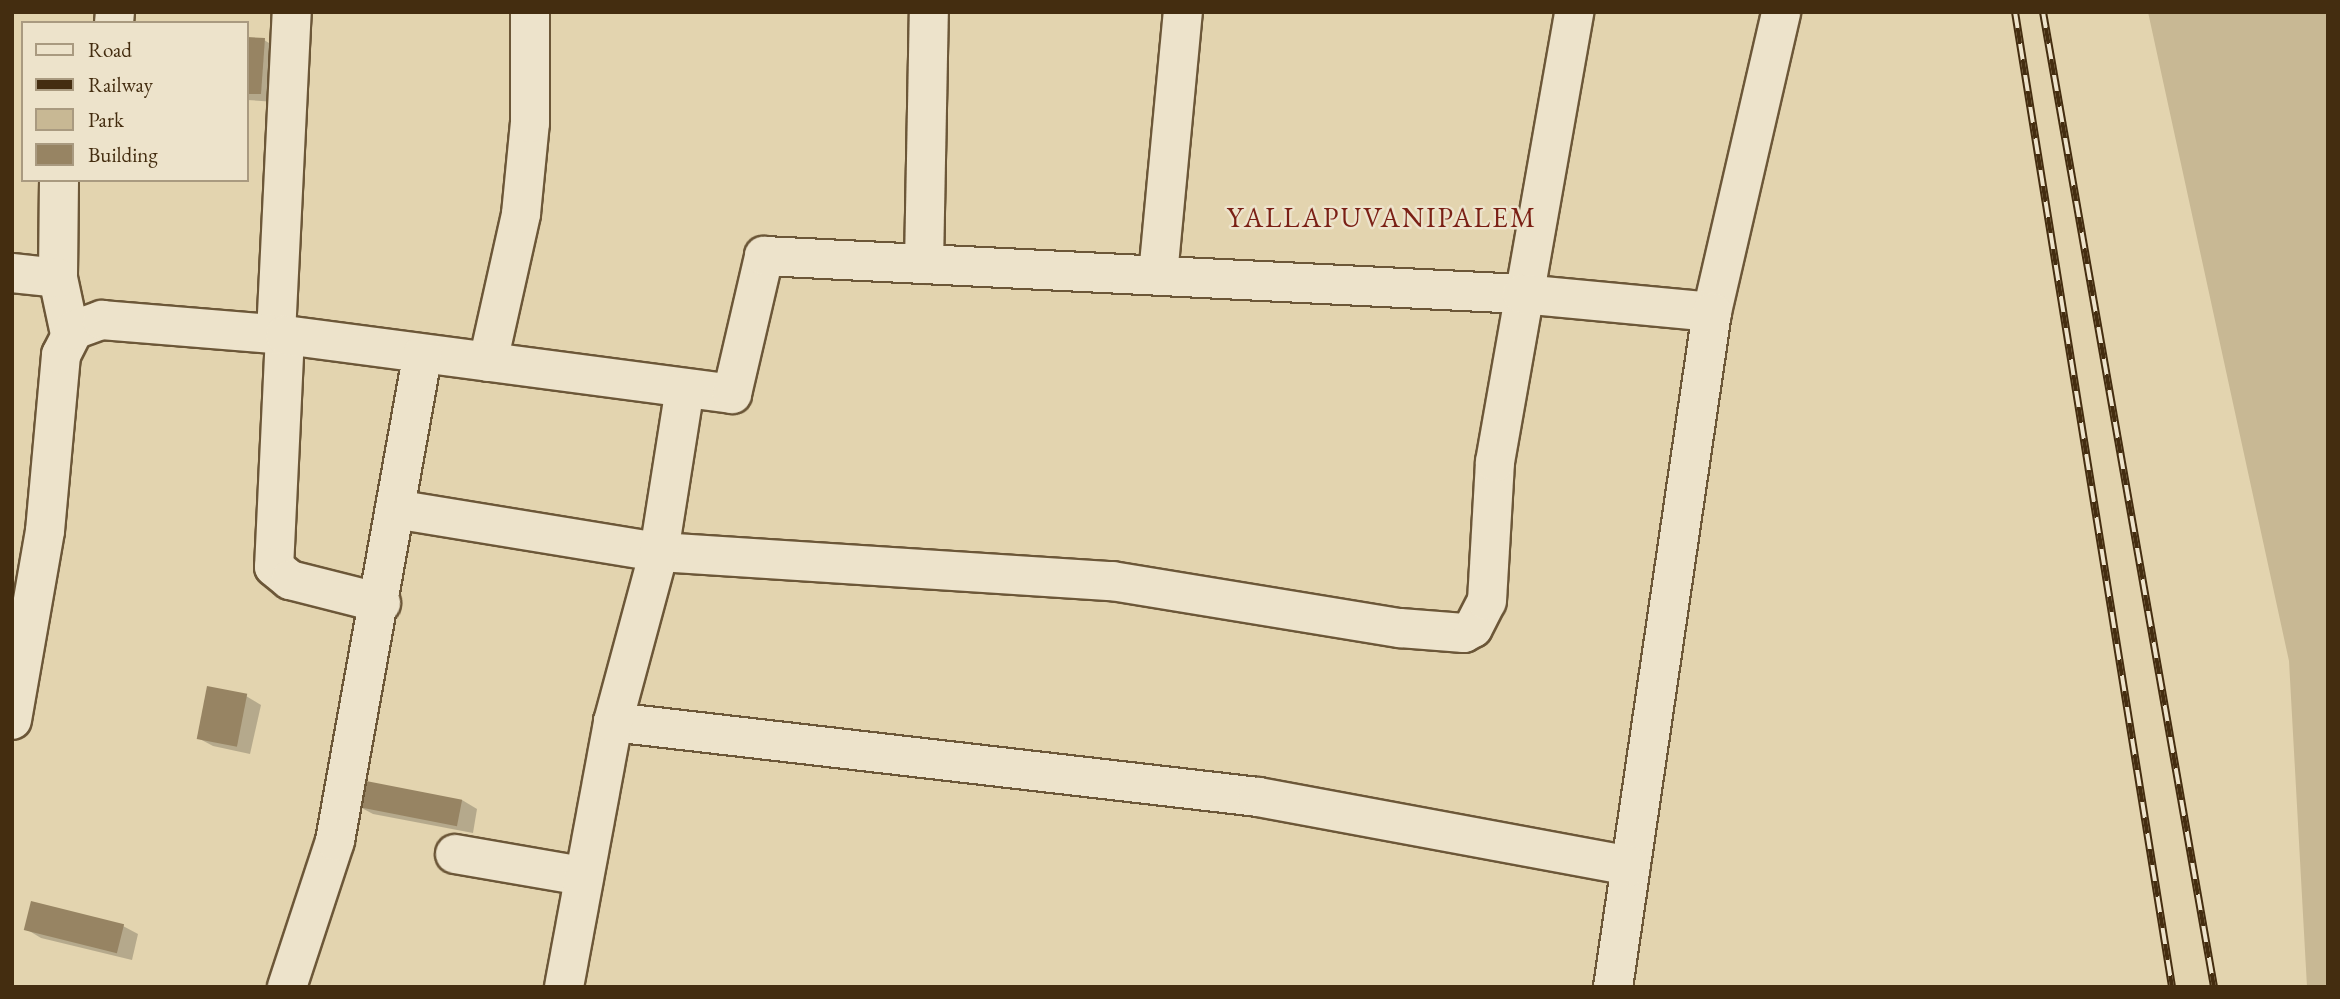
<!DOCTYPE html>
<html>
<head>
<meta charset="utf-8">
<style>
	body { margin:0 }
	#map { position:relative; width:2340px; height:999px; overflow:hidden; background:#e3d4af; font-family:"EB Garamond",serif }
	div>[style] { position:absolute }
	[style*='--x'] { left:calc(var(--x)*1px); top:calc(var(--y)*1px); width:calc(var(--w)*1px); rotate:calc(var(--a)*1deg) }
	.green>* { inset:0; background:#c8b894 }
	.shadow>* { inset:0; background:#0003 }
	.building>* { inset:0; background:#978463; transform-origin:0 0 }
	.roads { filter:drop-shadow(2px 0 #6c5738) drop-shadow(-2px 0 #6c5738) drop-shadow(0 2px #6c5738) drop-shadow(0 -2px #6c5738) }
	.minor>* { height:38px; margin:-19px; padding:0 19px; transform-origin:19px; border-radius:19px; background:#ede3cb }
	.rail>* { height:8px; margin-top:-4px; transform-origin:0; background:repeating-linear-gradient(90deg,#ede3cb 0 16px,#442d10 0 32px); box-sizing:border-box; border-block:2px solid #442d10 }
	span { translate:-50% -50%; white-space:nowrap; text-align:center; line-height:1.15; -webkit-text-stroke:5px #ede3cb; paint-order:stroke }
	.neighbourhood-label { font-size:28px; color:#7a1f14; letter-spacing:2px }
	.frame { position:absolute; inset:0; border:14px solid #442d10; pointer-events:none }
	.legend { position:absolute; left:21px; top:21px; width:228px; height:161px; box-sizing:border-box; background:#ede3cb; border:2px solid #a99a80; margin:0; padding:9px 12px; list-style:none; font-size:21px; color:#442d10 }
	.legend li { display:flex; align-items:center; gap:14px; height:35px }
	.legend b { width:35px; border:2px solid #a99a80 }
</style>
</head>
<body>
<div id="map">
	<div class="green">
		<div style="clip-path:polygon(2148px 12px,2328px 12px,2328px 987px,2307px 987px,2289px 661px)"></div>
	</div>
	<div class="shadow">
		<div style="clip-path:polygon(247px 39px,264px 40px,279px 49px,276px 102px,247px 100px)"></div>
		<div style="clip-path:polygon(246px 696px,261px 705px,250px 754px,213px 746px,198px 738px)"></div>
		<div style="clip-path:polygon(462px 800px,477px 809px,473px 833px,373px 814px,358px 806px)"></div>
		<div style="clip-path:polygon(123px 926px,138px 934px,132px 960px,41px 938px,26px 929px)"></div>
	</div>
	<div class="building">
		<div style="clip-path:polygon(247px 37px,265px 38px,261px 94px,247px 94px)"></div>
		<div style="left:207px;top:686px;width:41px;height:54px;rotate:11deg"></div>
		<div style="left:361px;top:780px;width:103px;height:27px;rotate:11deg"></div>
		<div style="left:31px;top:901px;width:96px;height:30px;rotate:14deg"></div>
	</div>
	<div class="roads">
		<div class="minor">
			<div style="--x:114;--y:23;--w:11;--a:-85"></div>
			<div style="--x:59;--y:180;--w:98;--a:90.6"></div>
			<div style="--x:58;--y:278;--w:57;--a:77.9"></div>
			<div style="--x:924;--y:264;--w:252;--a:-88.9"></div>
			<div style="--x:12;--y:273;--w:46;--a:6.2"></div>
			<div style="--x:1158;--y:275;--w:264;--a:-84.6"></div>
			<div style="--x:1712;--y:312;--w:308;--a:-77"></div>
			<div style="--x:276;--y:334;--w:322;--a:-87.2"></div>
			<div style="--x:285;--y:335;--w:232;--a:92.7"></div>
			<div style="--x:274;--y:567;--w:21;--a:39"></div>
			<div style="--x:290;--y:580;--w:94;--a:14.2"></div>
			<div style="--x:488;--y:362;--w:152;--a:-77.4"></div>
			<div style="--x:521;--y:214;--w:91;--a:-84.4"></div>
			<div style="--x:530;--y:123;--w:111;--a:-90"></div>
			<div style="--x:395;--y:509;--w:267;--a:9.3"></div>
			<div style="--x:659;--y:552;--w:454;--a:3.7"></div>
			<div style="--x:1112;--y:581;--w:292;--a:9.3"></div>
			<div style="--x:1400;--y:628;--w:64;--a:4.5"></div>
			<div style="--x:1464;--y:633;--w:10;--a:-29"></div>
			<div style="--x:1473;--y:628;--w:30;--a:-63"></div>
			<div style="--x:1487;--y:601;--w:139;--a:-86.7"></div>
			<div style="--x:1495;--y:462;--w:457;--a:-80"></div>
			<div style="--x:12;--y:720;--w:192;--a:-80.1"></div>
			<div style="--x:45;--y:531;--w:177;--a:-84.8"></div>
			<div style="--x:61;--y:355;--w:28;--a:-63"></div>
			<div style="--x:74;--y:330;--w:30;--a:-20"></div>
			<div style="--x:102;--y:320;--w:184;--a:4.7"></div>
			<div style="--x:285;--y:335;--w:451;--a:7.5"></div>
			<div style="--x:732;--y:394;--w:142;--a:-76.9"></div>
			<div style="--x:764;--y:256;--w:759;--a:2.87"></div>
			<div style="--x:1522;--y:294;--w:191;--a:5.4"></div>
			<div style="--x:1712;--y:312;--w:682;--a:98.34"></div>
			<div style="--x:613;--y:722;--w:649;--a:6.63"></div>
			<div style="--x:1258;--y:797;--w:379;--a:10.5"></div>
			<div style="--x:455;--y:854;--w:130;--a:9.8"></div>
			<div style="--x:287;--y:987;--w:154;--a:-71.8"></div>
			<div style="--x:335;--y:841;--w:495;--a:-79.8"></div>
			<div style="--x:564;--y:987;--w:269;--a:-79.5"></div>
			<div style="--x:613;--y:722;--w:176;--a:-74.9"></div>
			<div style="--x:659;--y:552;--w:166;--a:-81"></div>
		</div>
	</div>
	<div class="rail">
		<div style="--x:2015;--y:12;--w:988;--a:80.85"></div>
		<div style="--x:2043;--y:12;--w:990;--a:80.05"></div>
	</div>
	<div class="neighbourhood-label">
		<span style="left:1382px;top:217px">YALLAPUVANIPALEM</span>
	</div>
	<div class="frame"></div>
	<ul class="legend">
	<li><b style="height:9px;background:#ede3cb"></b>Road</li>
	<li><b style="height:9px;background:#442d10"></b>Railway</li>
	<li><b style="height:19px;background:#c8b894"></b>Park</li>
	<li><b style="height:19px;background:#978463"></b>Building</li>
	</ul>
</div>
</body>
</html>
